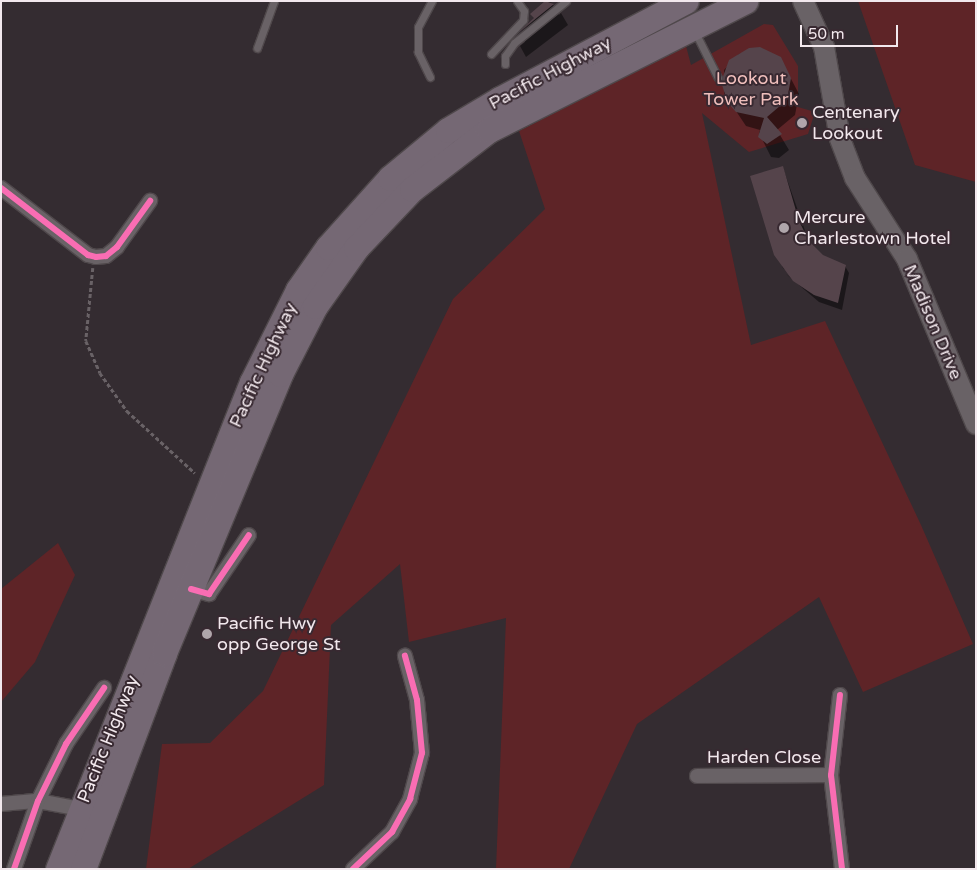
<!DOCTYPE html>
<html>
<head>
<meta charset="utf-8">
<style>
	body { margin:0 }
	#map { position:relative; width:977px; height:870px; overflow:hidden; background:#342c31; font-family:"Varela Round",sans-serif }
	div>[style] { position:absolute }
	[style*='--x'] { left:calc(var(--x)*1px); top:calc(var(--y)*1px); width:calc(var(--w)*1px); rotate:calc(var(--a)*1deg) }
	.green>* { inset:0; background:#5e2427 }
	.shadow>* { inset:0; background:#0007 }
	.building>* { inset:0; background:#55444b }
	.path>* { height:2.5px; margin-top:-1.25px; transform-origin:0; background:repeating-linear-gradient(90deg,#696266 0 4px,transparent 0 6.5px) }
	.roads { filter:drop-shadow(1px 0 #4f484b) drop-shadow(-1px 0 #4f484b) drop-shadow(0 1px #4f484b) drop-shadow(0 -1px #4f484b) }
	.lane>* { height:7px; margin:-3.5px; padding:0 3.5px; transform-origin:3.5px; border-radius:3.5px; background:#696266 }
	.street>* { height:14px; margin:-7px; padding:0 7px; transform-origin:7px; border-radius:7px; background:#696266 }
	.secondary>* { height:20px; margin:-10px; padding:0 10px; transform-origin:10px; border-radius:10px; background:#696266 }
	.highway>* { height:25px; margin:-12.5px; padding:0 12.5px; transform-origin:12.5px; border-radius:12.5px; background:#756874 }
	.cycleway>* { height:6px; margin:-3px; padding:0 3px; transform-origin:3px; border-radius:3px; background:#f96db3 }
	.dots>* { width:14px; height:14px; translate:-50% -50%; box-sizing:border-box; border:2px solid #382931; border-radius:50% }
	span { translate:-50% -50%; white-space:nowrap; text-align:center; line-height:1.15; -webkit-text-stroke:4px #382931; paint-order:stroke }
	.street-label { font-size:18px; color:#f2e8ed }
	.park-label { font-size:18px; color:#f0bfbc }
	.poi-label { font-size:18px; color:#f2e8ed }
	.left { translate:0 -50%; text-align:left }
	.frame { position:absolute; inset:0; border:2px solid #f2e8ed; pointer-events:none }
	.scale { position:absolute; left:800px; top:25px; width:98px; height:22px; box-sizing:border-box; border:2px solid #f2e8ed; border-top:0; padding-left:6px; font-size:15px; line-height:18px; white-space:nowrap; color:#f2e8ed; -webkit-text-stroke:4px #382931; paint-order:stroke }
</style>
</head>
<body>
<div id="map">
	<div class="green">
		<div style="clip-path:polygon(858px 1px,976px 1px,976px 182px,915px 165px)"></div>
		<div style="clip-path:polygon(764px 24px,773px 25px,798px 66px,798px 107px,815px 112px,808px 134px,749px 152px,702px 113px,751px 345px,825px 321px,921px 525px,973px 644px,863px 692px,819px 597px,637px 724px,569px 869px,496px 869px,506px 618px,409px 642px,400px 564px,331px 625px,324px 785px,188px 869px,146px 869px,162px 744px,210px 743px,263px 691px,453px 299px,545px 209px,519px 131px,686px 46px,691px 65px)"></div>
		<div style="clip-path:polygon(58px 543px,75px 575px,35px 662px,1px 702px,1px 589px)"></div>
	</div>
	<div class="shadow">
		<div style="clip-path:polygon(547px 1px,552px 3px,559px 15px,561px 13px,568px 25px,526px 57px,520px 46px,525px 42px,520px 33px,535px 19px,532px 14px)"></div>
		<div style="clip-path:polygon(760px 49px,780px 58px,799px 94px,795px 115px,777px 130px,789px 150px,779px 158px,771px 157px,759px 133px,760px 130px,746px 126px,724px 93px,724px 70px,739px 54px)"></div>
		<div style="clip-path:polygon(783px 168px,809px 242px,823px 256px,845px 266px,849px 273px,842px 310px,819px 302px,786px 274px,819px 298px,783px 268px,752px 177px)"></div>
	</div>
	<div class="building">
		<div style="clip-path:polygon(545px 1px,554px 4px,518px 33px,534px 18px,530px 14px)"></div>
		<div style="clip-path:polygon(760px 47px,781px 57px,791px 78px,787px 100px,767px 117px,782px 134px,767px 144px,758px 137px,764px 118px,736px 112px,728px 103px,721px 82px,729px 60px,749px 48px)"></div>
		<div style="clip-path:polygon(783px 166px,799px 221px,809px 241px,823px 255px,846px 265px,838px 303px,814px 295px,793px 281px,774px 255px,750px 176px)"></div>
	</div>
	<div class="path">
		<div style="--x:778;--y:1;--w:5;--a:0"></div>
		<div style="--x:93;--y:268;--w:73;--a:95.5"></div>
		<div style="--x:86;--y:341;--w:35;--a:66"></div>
		<div style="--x:100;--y:373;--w:47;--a:54.6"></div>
		<div style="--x:127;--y:411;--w:92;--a:42.4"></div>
	</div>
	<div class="roads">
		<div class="lane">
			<div style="--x:695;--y:32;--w:51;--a:63.4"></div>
			<div style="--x:257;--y:48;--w:50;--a:-70.1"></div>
			<div style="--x:491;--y:54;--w:47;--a:-46.7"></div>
			<div style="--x:523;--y:20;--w:9;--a:-84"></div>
			<div style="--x:524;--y:11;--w:12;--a:-125"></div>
			<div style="--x:505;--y:64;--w:8;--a:-90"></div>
			<div style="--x:505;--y:56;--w:16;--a:-55"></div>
			<div style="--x:514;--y:43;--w:67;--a:-38.9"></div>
			<div style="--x:430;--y:77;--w:28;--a:-116"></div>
			<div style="--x:418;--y:52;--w:25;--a:-90"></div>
			<div style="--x:418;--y:27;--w:30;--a:-62"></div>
		</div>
		<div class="street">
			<div style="--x:1;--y:188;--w:110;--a:37.6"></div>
			<div style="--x:88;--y:255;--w:8;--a:14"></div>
			<div style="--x:96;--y:257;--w:10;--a:-6"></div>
			<div style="--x:106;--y:256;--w:14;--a:-39"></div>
			<div style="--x:117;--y:247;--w:57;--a:-54.3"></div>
			<div style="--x:191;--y:589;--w:19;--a:16"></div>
			<div style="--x:209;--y:594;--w:71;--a:-55.9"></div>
			<div style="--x:840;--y:695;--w:81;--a:96.4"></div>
			<div style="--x:831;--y:775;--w:95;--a:83.3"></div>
			<div style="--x:697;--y:776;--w:134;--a:-0.4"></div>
			<div style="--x:1;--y:804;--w:37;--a:-5"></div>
			<div style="--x:38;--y:801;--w:44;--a:10.5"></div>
			<div style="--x:14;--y:869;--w:72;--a:-70.6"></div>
			<div style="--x:38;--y:801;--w:64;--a:-63.8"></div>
			<div style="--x:66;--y:744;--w:68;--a:-55.8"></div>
			<div style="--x:353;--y:869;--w:54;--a:-43.5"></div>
			<div style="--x:392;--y:832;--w:38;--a:-61"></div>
			<div style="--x:410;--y:799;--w:48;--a:-75.4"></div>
			<div style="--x:422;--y:753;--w:53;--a:-95.4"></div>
			<div style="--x:417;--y:700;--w:46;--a:-105.3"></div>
		</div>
		<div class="secondary">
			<div style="--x:803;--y:1;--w:51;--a:65.5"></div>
			<div style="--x:824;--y:47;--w:93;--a:80.1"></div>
			<div style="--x:840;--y:139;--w:42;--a:69"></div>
			<div style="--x:855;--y:178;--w:96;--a:57.3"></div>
			<div style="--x:907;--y:259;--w:179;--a:67.3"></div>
		</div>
		<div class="highway">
			<div style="--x:58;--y:869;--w:524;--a:-68.28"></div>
			<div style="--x:252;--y:382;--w:103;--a:-63.4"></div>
			<div style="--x:298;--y:290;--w:52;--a:-55.1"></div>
			<div style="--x:328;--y:247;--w:93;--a:-48.1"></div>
			<div style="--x:390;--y:178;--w:75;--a:-39.6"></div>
			<div style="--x:448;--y:130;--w:61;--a:-30.8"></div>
			<div style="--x:500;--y:99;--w:210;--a:-27.8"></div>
			<div style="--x:83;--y:869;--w:231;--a:-69.4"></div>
			<div style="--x:164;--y:653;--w:302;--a:-67.4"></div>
			<div style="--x:280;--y:374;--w:76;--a:-62.8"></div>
			<div style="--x:315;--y:306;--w:71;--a:-54.7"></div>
			<div style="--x:356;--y:248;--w:81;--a:-46.5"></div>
			<div style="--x:412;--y:189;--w:97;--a:-37.5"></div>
			<div style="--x:489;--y:130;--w:287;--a:-26.7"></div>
		</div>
	</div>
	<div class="cycleway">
		<div style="--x:1;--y:188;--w:110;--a:37.6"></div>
		<div style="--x:88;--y:255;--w:8;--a:14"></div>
		<div style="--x:96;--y:257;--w:10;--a:-6"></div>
		<div style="--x:106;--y:256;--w:14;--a:-39"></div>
		<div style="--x:117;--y:247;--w:57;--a:-54.3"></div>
		<div style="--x:191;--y:589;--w:19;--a:16"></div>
		<div style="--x:209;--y:594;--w:71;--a:-55.9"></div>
		<div style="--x:840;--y:695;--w:81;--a:96.4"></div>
		<div style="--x:831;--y:775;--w:95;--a:83.3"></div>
		<div style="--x:14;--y:869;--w:72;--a:-70.6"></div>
		<div style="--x:38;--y:801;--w:64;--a:-63.8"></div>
		<div style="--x:66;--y:744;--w:68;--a:-55.8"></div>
		<div style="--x:353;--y:869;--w:54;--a:-43.5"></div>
		<div style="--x:392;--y:832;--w:38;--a:-61"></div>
		<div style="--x:410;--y:799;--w:48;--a:-75.4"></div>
		<div style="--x:422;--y:753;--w:53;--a:-95.4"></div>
		<div style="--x:417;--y:700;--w:46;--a:-105.3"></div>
	</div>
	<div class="dots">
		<div style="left:802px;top:123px;background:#b0a6ab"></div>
		<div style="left:784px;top:228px;background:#b0a6ab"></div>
		<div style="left:207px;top:634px;background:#b0a6ab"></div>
	</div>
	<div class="street-label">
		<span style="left:550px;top:73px;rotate:-28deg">Pacific Highway</span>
		<span style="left:933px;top:322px;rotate:67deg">Madison Drive</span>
		<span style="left:263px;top:365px;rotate:-65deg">Pacific Highway</span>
		<span style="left:108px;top:739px;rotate:-68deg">Pacific Highway</span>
		<span style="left:764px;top:757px">Harden Close</span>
	</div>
	<div class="park-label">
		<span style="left:751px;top:89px">Lookout<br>Tower Park</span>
	</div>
	<div class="poi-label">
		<span class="left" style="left:812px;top:123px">Centenary<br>Lookout</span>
		<span class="left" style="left:794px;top:228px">Mercure<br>Charlestown Hotel</span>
		<span class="left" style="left:217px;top:634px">Pacific Hwy<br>opp George St</span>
	</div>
	<div class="frame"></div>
	<div class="scale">50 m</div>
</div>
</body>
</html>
